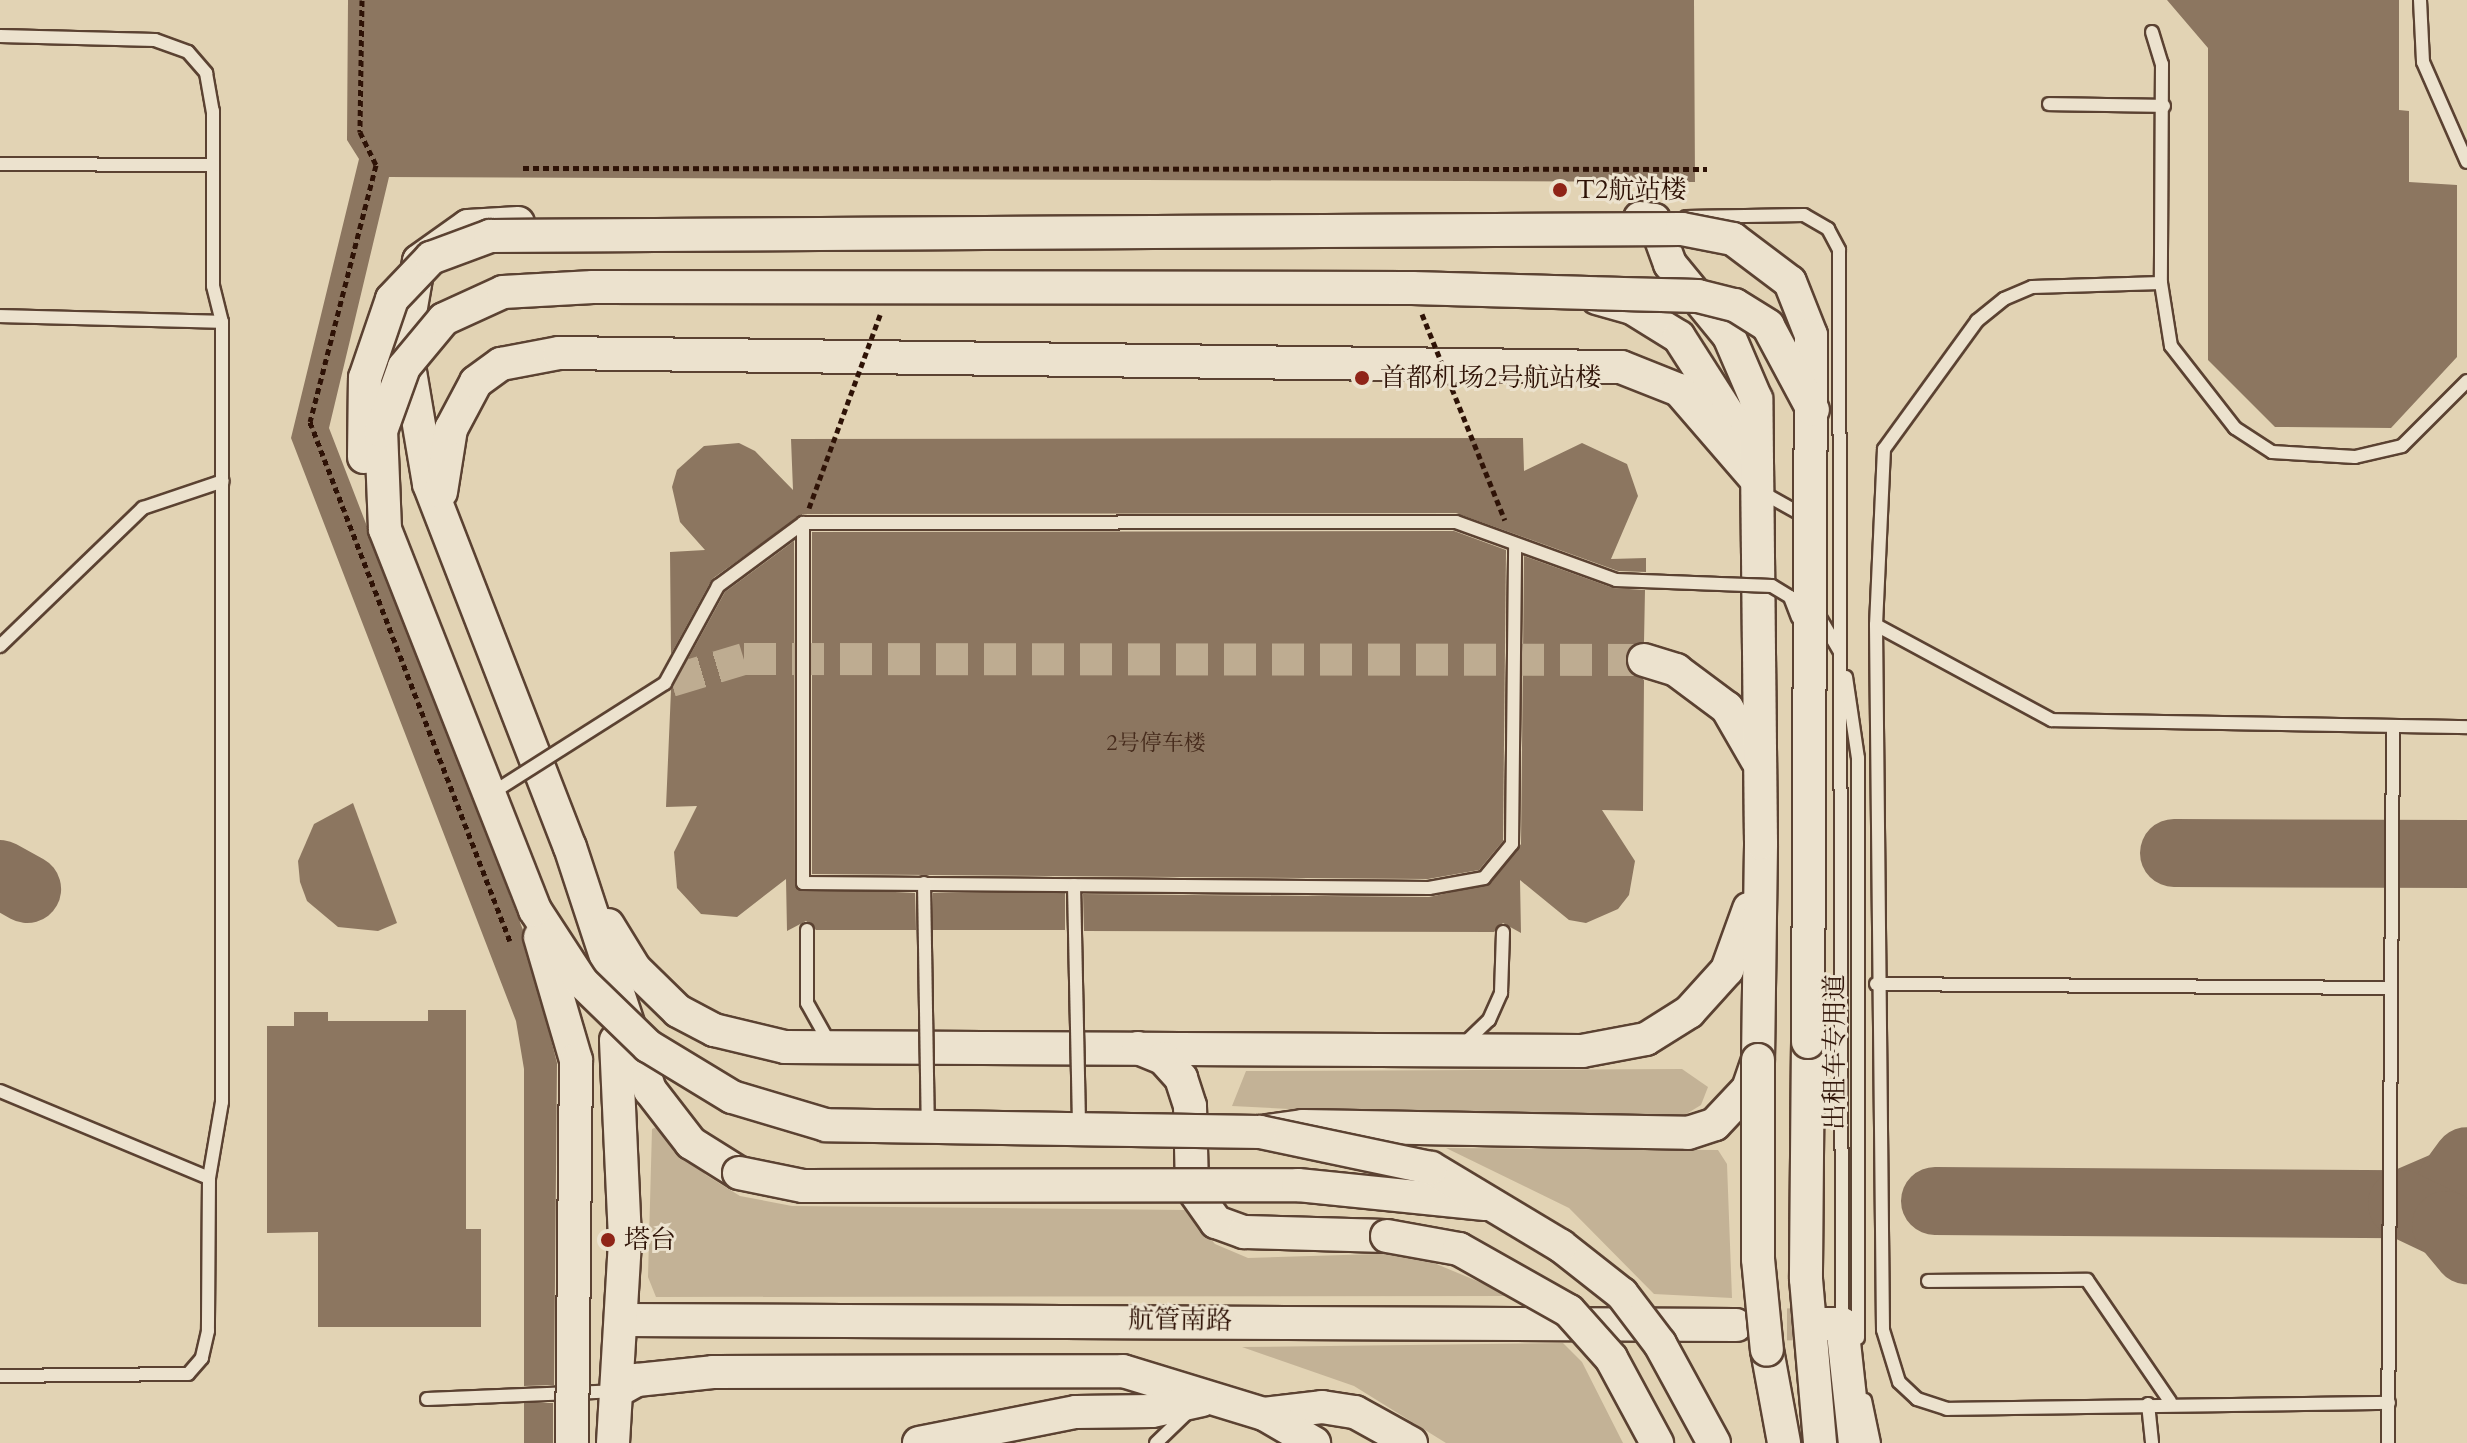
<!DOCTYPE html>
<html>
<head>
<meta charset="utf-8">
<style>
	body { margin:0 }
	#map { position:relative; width:2467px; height:1443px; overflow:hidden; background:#e2d3b4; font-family:Cardo,"Noto Serif SC",serif }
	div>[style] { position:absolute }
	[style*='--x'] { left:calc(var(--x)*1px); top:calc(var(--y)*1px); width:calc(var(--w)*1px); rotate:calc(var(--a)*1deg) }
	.green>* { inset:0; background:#c3b296 }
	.taxiway>* { height:68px; margin:-34px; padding:0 34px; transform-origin:34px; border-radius:34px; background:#88725d }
	.building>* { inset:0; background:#8c7660; transform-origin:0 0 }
	.secondary-tunnel>* { height:32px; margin-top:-16px; transform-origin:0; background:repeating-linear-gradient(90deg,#beac91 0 32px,transparent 0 48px) }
	.path>* { height:5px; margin-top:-2.5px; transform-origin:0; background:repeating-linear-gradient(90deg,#2e1206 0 6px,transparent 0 10px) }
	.roads { filter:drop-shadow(2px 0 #5b4232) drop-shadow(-2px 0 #5b4232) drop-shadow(0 2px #5b4232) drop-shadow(0 -2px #5b4232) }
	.lane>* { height:12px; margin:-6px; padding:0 6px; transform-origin:6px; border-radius:6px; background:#ece2ce }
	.secondary>* { height:32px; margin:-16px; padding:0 16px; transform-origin:16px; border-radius:16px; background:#ece2ce }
	.path-bridge>* { height:5px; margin-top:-2.5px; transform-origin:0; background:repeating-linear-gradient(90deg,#2e1206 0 6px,transparent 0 10px) }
	.bridges { filter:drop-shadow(2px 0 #5b4232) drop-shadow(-2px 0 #5b4232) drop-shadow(0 2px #5b4232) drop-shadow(0 -2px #5b4232) }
	.lane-bridge>* { height:12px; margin:-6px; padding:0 6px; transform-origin:6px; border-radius:6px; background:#ece2ce }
	.secondary-bridge>* { height:32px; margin:-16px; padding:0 16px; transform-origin:16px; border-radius:16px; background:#ece2ce }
	.dots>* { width:22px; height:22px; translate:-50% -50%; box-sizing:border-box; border:4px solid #ece2ce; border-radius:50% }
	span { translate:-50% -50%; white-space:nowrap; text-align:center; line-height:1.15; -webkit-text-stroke:6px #ece2ce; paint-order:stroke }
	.number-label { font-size:22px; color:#462b1c }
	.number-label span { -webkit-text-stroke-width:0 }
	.poi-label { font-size:26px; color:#2e1206 }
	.left { translate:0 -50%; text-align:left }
	.street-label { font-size:26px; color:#2e1206 }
</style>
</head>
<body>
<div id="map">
	<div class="green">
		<div style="clip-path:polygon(1682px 1069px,1708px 1087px,1701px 1105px,1683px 1116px,1422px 1116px,1232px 1106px,1246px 1071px)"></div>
		<div style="clip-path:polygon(659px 1126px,706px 1175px,740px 1196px,792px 1206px,1186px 1210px,1215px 1244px,1248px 1258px,1410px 1253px,1513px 1296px,656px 1297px,648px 1277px,652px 1129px)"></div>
		<div style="clip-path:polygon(1446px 1148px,1718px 1150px,1727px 1164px,1732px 1298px,1654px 1294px,1569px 1208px)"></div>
		<div style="clip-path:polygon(1563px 1343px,1582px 1362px,1623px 1443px,1446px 1443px,1354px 1386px,1242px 1347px)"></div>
	</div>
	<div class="taxiway">
		<div style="--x:2174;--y:853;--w:293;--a:0.2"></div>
		<div style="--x:0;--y:874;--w:31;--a:29"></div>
		<div style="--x:1935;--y:1201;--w:467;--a:0.4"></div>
		<div style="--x:2402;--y:1204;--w:53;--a:-23.2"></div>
		<div style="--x:2451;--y:1183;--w:27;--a:-54"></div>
		<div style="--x:2402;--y:1204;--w:49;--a:25.5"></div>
		<div style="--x:2446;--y:1225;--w:33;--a:50"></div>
	</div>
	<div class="building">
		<div style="clip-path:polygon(348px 0,1694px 0,1695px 182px,389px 177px,329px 428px,523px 930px,557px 1063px,554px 1385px,524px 1386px,524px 1069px,516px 1021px,291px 438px,359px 159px,347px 140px)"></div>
		<div style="clip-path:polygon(2167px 0,2399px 0,2399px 110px,2409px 111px,2409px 182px,2457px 185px,2457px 357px,2391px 428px,2275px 427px,2208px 360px,2208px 48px)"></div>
		<div style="clip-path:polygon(1523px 438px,1524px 471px,1582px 443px,1627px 464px,1638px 496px,1611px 559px,1646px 558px,1646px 572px,1618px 571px,1456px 513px,803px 514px,712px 579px,671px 654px,670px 552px,705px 550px,680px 522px,672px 487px,677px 470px,704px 446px,739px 443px,755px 451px,793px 490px,791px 439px)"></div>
		<div style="clip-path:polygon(1454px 531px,1506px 550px,1503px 841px,1479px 870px,1428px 879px,812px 874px,812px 532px)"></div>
		<div style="clip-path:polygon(794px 541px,795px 887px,915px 893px,916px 930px,816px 930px,806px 921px,787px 931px,786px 879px,737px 917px,701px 914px,677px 888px,674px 852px,697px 806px,666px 807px,671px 690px,725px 592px)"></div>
		<div style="clip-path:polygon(1524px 556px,1613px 588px,1645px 590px,1644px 642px,1631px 647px,1625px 663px,1644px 680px,1643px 811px,1602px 810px,1635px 861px,1629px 895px,1618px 909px,1586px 923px,1569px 920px,1520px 880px,1521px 933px,1503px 923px,1494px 932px,1084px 931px,1083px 894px,1429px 897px,1490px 884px,1521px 844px)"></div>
		<div style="clip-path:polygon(353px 803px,397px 923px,378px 931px,338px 927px,307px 901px,300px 882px,298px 861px,314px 824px)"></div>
		<div style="left:933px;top:893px;width:132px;height:37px"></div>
		<div style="clip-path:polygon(428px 1010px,466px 1010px,466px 1229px,481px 1229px,481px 1327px,318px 1327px,318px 1232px,267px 1233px,267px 1026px,294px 1026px,294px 1012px,328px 1012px,328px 1021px,428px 1021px)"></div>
		<div style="left:553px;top:1403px;width:40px;height:29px;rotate:90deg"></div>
	</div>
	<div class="secondary-tunnel">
		<div style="--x:671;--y:681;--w:76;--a:-16.8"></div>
		<div style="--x:744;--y:659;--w:900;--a:0.06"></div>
		<div style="--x:1739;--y:1325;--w:85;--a:-0.7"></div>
	</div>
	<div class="path">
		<div style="--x:523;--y:168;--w:1184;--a:0.05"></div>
	</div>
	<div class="roads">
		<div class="lane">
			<div style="--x:2420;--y:0;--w:62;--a:87.2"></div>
			<div style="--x:2423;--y:62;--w:109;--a:66.3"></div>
			<div style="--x:2152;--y:32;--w:34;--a:73"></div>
			<div style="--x:2162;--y:64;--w:219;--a:90.3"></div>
			<div style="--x:2161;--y:283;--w:64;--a:81"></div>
			<div style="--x:2171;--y:346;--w:104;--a:52"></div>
			<div style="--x:2235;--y:428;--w:44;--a:33"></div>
			<div style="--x:2272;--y:452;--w:83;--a:3.4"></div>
			<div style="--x:2355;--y:457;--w:48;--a:-13.2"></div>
			<div style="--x:2402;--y:446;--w:92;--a:-45"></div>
			<div style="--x:0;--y:36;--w:155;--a:1.5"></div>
			<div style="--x:155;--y:40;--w:35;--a:20"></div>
			<div style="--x:188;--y:52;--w:28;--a:49"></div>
			<div style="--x:206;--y:73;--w:39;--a:80"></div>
			<div style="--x:213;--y:111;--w:175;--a:90"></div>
			<div style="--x:213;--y:286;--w:37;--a:76"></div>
			<div style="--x:2049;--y:104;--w:115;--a:1"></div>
			<div style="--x:0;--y:164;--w:213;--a:0.3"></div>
			<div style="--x:1686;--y:217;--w:118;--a:-1"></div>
			<div style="--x:1804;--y:215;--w:28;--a:30"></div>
			<div style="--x:1828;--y:229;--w:24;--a:62"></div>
			<div style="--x:1839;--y:250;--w:1071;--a:89.84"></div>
			<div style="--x:2161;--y:283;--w:129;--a:178.2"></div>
			<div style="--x:2032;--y:287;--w:30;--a:157"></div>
			<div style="--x:2004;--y:299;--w:35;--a:141"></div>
			<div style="--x:1977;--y:321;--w:158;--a:126"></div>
			<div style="--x:1884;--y:449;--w:176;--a:92.6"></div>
			<div style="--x:1876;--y:625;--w:705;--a:89.43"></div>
			<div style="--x:1883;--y:1330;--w:54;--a:72.9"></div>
			<div style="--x:1899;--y:1382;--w:25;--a:43"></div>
			<div style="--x:1917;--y:1399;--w:32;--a:18"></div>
			<div style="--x:1947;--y:1409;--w:442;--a:-0.8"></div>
			<div style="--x:0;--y:316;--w:222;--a:1.5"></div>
			<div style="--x:222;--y:322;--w:780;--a:90"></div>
			<div style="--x:222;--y:1102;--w:77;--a:99.7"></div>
			<div style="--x:1763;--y:493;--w:49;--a:29.2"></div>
			<div style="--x:1819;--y:616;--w:42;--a:59.7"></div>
			<div style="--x:1876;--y:625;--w:200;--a:28.4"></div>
			<div style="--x:2052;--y:720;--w:415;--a:1"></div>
			<div style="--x:0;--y:646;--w:199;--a:-44"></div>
			<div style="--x:143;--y:508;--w:84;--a:-18.6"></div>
			<div style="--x:1846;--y:677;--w:82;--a:81.6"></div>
			<div style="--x:1858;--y:758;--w:580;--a:90"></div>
			<div style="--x:807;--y:930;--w:73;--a:90"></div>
			<div style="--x:807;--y:1003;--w:47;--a:60.7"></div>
			<div style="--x:1876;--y:984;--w:510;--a:0.45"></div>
			<div style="--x:1466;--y:1042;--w:32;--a:-44"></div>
			<div style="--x:1489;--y:1020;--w:30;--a:-66"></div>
			<div style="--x:1501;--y:993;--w:61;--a:-88.1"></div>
			<div style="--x:0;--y:1091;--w:226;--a:22.6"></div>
			<div style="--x:209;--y:1178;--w:153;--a:90.4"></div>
			<div style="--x:208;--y:1331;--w:28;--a:103"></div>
			<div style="--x:202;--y:1358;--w:21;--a:131"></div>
			<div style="--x:188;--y:1374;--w:188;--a:179.4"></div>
			<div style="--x:1928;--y:1281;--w:159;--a:-0.4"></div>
			<div style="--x:2087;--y:1280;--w:147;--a:55.6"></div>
			<div style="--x:427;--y:1399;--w:187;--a:-2.4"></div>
			<div style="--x:1865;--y:1400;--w:44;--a:78.2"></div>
			<div style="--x:2148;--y:1404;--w:39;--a:84"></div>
			<div style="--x:1156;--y:1443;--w:45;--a:-44.1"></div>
			<div style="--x:2388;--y:1443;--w:716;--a:-89.6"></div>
		</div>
		<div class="secondary">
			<div style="--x:518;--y:223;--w:50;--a:176.6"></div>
			<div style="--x:468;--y:226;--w:60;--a:144.5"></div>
			<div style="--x:419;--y:261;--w:82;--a:99.8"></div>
			<div style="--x:405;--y:342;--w:144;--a:80.4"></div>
			<div style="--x:429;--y:484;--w:389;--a:68.8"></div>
			<div style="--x:570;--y:847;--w:256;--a:71.8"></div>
			<div style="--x:650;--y:1090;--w:67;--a:52.3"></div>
			<div style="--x:691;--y:1143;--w:57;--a:32"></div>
			<div style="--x:1597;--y:298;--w:36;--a:16"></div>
			<div style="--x:1632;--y:308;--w:55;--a:31.7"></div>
			<div style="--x:1679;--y:337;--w:141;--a:57.4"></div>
			<div style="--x:441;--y:492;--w:64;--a:-81"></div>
			<div style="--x:451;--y:429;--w:53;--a:-62"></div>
			<div style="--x:476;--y:382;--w:31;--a:-36"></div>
			<div style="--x:501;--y:364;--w:59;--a:-10.7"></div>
			<div style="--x:559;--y:353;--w:1062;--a:0.76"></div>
			<div style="--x:1621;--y:367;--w:62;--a:21.6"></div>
			<div style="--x:1679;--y:390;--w:115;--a:49.2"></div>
			<div style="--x:1644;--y:660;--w:34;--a:17"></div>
			<div style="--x:1676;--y:670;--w:64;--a:36.7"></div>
			<div style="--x:1727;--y:708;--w:60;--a:60"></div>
			<div style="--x:608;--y:925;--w:52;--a:58.5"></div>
			<div style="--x:635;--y:969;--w:60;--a:44.3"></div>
			<div style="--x:678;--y:1011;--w:41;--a:27.8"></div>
			<div style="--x:714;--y:1030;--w:73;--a:13.5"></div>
			<div style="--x:785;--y:1047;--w:797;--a:0.29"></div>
			<div style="--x:1582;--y:1051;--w:65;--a:-10.6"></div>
			<div style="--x:1646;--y:1039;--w:51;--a:-32.1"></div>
			<div style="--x:1689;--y:1012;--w:57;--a:-47.9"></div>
			<div style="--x:1727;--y:970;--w:65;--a:-70.2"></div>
			<div style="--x:1808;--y:1042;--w:237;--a:90.5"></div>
			<div style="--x:1806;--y:1279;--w:165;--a:85.1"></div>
			<div style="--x:1138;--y:1048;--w:27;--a:22"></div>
			<div style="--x:1163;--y:1058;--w:27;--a:48"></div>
			<div style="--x:1181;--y:1078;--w:29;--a:72"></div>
			<div style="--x:1190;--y:1106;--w:82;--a:88.6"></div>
			<div style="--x:1192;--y:1188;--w:42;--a:54.8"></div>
			<div style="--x:1216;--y:1222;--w:30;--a:20"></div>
			<div style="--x:1244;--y:1232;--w:143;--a:1.6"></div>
			<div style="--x:1267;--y:1131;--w:36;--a:-8"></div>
			<div style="--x:1303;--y:1126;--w:385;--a:1"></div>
			<div style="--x:1688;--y:1133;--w:28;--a:-18"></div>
			<div style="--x:1715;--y:1124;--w:48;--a:-46.7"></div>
			<div style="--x:1748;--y:1089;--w:31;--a:-71"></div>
			<div style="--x:1758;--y:1060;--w:217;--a:-89.2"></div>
			<div style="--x:1761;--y:843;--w:444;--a:-90.6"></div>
			<div style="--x:1756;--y:399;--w:69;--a:-113.2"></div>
			<div style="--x:1729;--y:336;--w:93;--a:-129.3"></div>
			<div style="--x:1670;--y:264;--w:47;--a:-110"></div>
			<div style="--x:1654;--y:220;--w:14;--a:-172"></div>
			<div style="--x:624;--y:1320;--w:1112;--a:0.26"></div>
			<div style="--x:1824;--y:1324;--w:18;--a:0"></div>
			<div style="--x:1842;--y:1324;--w:120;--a:83.8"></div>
			<div style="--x:1767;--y:1350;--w:95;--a:79.6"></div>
			<div style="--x:617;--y:1391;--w:23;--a:-29"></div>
			<div style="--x:637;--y:1380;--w:76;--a:-6"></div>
			<div style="--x:713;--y:1372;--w:410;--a:-0.1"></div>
			<div style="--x:1123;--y:1371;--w:147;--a:17"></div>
			<div style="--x:1264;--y:1414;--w:58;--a:-6.9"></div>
			<div style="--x:1322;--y:1407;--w:33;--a:9"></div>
			<div style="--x:1355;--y:1412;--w:64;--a:29"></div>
			<div style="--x:1264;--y:1414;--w:58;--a:30.1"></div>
			<div style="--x:613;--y:1443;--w:204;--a:-86.6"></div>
			<div style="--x:625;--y:1239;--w:199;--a:-92.6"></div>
			<div style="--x:919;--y:1443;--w:160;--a:-11.2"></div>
			<div style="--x:1076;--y:1412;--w:76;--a:-0.8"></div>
			<div style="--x:1152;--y:1411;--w:51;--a:-12.4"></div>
		</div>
	</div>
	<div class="path-bridge">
		<div style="--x:362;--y:0;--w:132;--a:90.9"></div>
		<div style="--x:360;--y:132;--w:37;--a:64"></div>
		<div style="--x:376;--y:165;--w:265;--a:104.4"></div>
		<div style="--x:310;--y:422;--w:559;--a:68.94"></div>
		<div style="--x:1422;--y:314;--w:222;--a:68.1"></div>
		<div style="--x:809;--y:508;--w:206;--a:-69.8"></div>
	</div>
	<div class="bridges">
		<div class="lane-bridge">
			<div style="--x:803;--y:523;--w:360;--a:90"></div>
			<div style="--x:803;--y:883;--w:626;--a:0.46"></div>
			<div style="--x:1429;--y:888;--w:56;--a:-10.3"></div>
			<div style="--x:1484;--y:878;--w:44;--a:-50.5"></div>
			<div style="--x:1512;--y:844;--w:297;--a:-89.4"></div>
			<div style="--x:492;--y:793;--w:205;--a:-32.4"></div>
			<div style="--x:665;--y:683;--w:111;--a:-61.3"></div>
			<div style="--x:718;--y:586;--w:106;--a:-36.5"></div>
			<div style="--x:803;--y:523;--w:653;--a:-0.09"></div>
			<div style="--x:1456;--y:522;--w:170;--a:19.9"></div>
			<div style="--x:1616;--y:580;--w:156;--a:2.2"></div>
			<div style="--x:1772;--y:586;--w:21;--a:31"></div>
			<div style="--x:1790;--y:597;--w:22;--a:69"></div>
			<div style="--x:924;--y:883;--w:244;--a:89.1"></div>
			<div style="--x:1074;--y:885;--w:241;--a:88.8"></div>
		</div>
		<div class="secondary-bridge">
			<div style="--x:364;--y:457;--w:79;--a:-89.3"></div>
			<div style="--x:365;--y:378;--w:83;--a:-71.1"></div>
			<div style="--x:392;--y:299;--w:57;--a:-46.4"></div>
			<div style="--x:431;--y:258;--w:63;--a:-20.4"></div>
			<div style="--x:490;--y:236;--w:1192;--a:-0.34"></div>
			<div style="--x:1682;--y:229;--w:52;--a:11.1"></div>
			<div style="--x:1733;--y:239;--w:71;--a:37"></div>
			<div style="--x:1790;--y:282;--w:57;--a:68.4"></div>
			<div style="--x:1811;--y:335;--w:707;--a:90.24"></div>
			<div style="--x:540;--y:937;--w:128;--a:73.7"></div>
			<div style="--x:576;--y:1060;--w:383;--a:90.6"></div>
			<div style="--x:1758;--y:1060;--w:199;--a:90"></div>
			<div style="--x:1758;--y:1259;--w:91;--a:84.4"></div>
			<div style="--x:739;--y:1173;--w:65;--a:11.5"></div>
			<div style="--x:803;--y:1186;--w:495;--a:-0.1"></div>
			<div style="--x:1298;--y:1185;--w:188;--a:5.8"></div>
			<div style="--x:1387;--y:1236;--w:73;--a:10.2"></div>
			<div style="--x:1459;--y:1249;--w:126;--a:29.4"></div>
			<div style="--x:1569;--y:1311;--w:63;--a:48.2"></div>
			<div style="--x:1611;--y:1358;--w:97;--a:61.6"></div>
			<div style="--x:1714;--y:1443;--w:113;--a:-118.6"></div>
			<div style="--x:1660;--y:1344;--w:63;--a:-127.2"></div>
			<div style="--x:1622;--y:1294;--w:78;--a:-141.8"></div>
			<div style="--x:1561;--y:1246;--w:152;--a:-149"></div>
			<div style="--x:1431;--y:1168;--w:175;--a:-168.1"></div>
			<div style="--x:1260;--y:1132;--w:434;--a:-179.1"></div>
			<div style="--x:826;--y:1125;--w:98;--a:-163.4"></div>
			<div style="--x:732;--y:1097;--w:98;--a:-148.7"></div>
			<div style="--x:648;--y:1046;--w:92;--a:-135.9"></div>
			<div style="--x:582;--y:982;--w:86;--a:-123.1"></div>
			<div style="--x:535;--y:910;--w:409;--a:-111.5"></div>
			<div style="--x:385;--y:529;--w:98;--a:-92.3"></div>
			<div style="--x:381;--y:431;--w:68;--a:-70.2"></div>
			<div style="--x:404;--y:367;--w:62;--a:-50.2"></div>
			<div style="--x:444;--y:319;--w:65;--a:-24.6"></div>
			<div style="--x:503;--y:292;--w:90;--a:-3.2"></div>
			<div style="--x:593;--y:287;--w:819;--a:0.07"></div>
			<div style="--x:1412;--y:288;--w:286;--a:1.6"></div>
			<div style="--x:1698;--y:296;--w:38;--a:14"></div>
			<div style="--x:1735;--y:305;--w:39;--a:32"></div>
			<div style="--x:1768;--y:326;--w:95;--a:61.8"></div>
		</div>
	</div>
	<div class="dots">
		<div style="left:1560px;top:190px;background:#8f2418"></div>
		<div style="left:1362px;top:378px;background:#8f2418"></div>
		<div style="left:608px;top:1240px;background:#8f2418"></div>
	</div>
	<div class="number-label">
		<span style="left:1156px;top:744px">2号停车楼</span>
	</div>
	<div class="poi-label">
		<span class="left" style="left:1576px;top:190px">T2航站楼</span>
		<span class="left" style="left:1380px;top:378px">首都机场2号航站楼</span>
		<span class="left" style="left:624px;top:1240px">塔台</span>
	</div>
	<div class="street-label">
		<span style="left:1835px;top:1052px;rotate:-90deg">出租车专用道</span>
		<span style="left:1180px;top:1320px;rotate:1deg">航管南路</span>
	</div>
</div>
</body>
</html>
